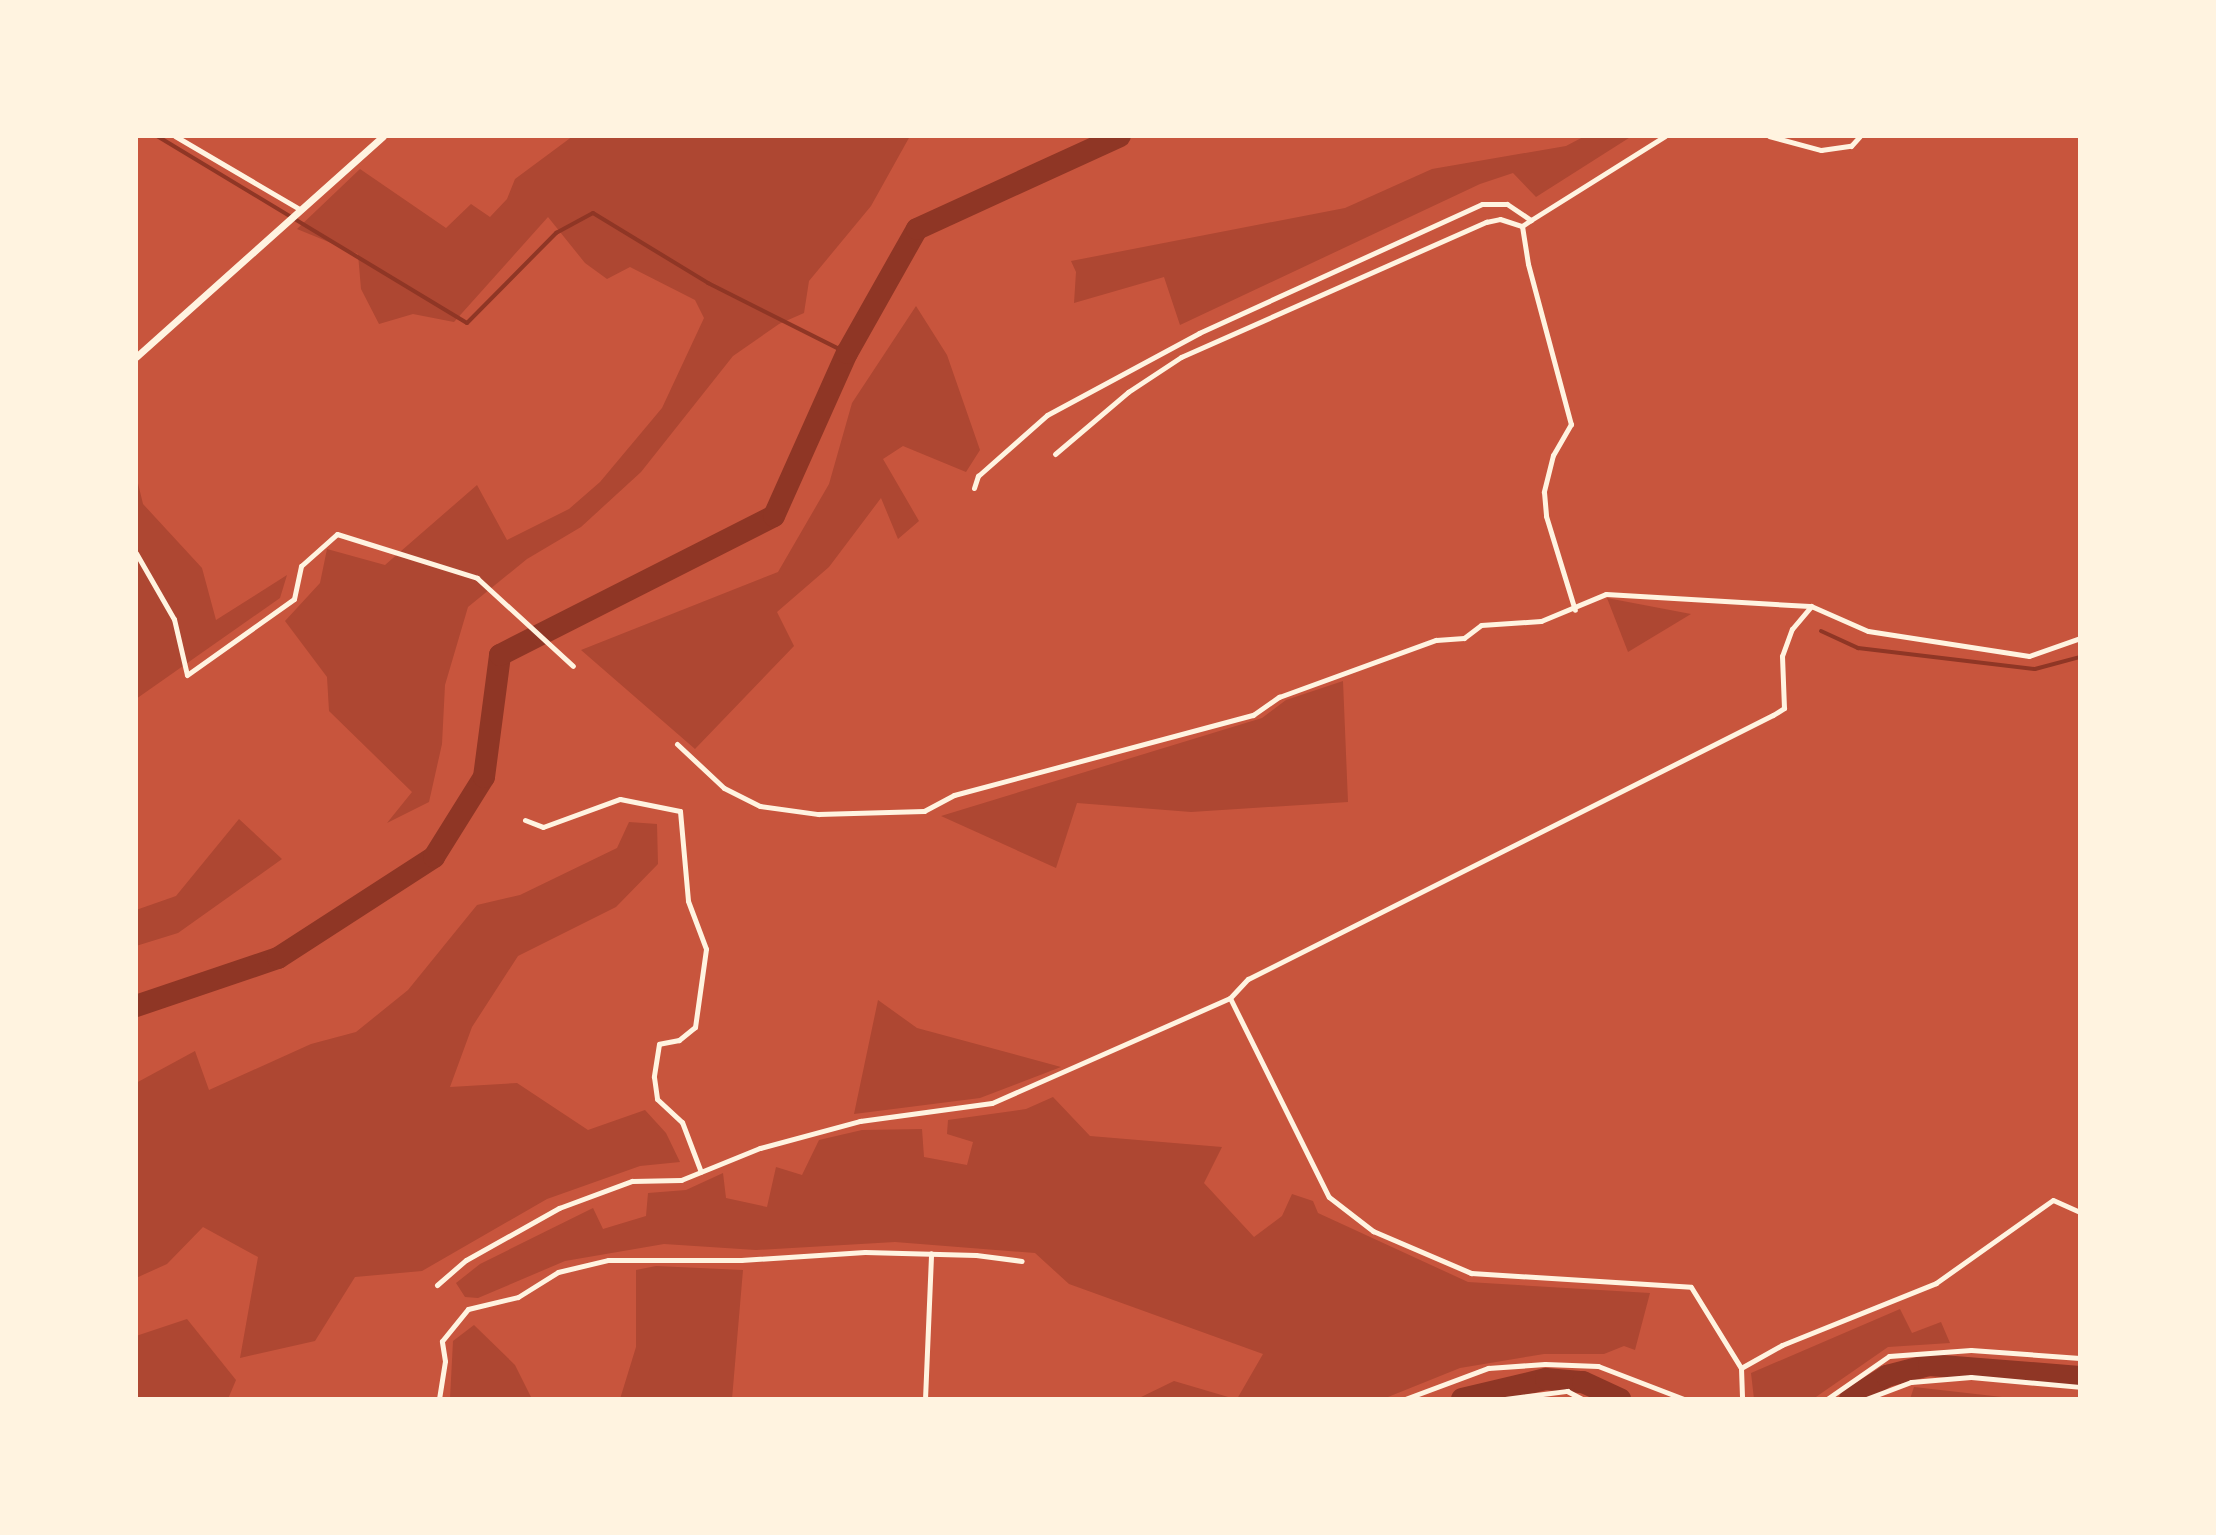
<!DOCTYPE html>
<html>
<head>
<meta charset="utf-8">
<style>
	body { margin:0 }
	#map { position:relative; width:2216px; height:1535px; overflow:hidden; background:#c8553d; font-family:"Work Sans",sans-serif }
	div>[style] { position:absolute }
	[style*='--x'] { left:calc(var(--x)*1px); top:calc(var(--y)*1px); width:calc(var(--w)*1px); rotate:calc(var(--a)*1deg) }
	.green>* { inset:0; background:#ae4732 }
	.stream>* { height:4px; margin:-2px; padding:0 2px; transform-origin:2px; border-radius:2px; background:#8f3625 }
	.river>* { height:22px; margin:-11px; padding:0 11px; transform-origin:11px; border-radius:11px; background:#8f3625 }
	.minor>* { height:5px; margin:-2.5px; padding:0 2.5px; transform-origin:2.5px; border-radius:2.5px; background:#fff3e0 }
	.secondary>* { height:7px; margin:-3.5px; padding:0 3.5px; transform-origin:3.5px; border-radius:3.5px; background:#fff3e0 }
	span { translate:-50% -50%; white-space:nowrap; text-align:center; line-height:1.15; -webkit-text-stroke:6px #fff3e0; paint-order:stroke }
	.frame { position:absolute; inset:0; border:138px solid #fff3e0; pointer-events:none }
</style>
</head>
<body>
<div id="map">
	<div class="green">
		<div style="clip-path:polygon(573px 136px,910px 136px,871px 206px,809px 281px,804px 313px,779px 324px,733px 356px,641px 472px,581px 527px,527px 559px,468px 607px,445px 685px,442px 744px,429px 802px,387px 823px,412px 792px,329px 711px,327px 677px,285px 621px,320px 583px,327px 549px,385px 565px,477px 485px,507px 540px,569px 509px,600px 482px,662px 408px,704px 318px,695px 300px,630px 267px,607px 279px,585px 263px,548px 217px,454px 322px,413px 314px,379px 324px,361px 289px,358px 254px,297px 229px,360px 169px,446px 228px,471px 204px,490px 217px,507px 199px,515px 179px)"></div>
		<div style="clip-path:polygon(1585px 136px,1632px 136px,1536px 197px,1513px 173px,1480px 184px,1180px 325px,1164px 277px,1074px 303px,1076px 272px,1071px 261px,1345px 208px,1432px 169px,1566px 146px)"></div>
		<div style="clip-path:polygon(916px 306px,947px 355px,980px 450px,966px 472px,903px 446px,883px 459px,919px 521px,898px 539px,881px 498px,829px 567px,777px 612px,794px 646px,695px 749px,581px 650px,778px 572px,829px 484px,852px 403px)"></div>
		<div style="clip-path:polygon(136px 475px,143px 504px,202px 568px,216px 620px,287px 575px,280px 598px,136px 699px)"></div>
		<div style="clip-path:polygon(1607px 598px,1691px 614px,1628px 652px)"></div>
		<div style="clip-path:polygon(1343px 681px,1348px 802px,1191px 812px,1077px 803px,1056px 868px,941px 816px,1262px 718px,1286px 700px)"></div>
		<div style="clip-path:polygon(239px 819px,282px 859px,178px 933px,136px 946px,136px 910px,176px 896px)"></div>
		<div style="clip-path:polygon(629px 822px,657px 824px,658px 864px,616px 907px,518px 956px,472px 1027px,450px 1087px,517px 1083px,588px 1130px,645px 1110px,666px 1133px,680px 1162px,640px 1166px,547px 1199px,422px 1271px,355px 1277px,315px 1341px,240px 1358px,258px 1257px,203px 1227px,167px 1264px,136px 1278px,136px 1083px,195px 1051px,209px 1090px,311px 1044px,356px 1032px,408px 990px,477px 905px,520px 895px,617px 848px)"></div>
		<div style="clip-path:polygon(878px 1000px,917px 1028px,1061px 1067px,980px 1098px,854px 1114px)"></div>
		<div style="clip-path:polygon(1053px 1097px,1090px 1136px,1222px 1147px,1204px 1183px,1254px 1237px,1282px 1216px,1292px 1194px,1313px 1201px,1318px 1213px,1468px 1282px,1650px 1293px,1635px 1350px,1624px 1346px,1604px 1354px,1544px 1354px,1460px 1368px,1383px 1399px,1237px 1399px,1263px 1354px,1069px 1284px,1035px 1253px,895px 1242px,756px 1250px,664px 1244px,565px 1261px,478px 1298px,465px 1297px,456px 1283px,480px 1264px,593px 1208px,603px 1229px,646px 1216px,648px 1193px,686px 1190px,723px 1173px,726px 1198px,767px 1207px,776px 1167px,802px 1175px,819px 1140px,862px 1130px,922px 1129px,924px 1157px,967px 1165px,973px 1142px,947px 1134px,948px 1120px,1026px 1109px)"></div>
		<div style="clip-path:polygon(656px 1266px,743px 1270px,732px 1399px,620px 1399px,636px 1347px,636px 1270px)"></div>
		<div style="clip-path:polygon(1900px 1309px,1912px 1333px,1941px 1322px,1950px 1343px,1888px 1347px,1813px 1399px,1754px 1399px,1751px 1373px)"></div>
		<div style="clip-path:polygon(187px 1319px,236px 1380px,228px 1399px,136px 1399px,136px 1336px)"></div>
		<div style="clip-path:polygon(474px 1325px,515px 1365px,532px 1399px,450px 1399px,453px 1341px)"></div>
		<div style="clip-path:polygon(1174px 1381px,1235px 1399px,1137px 1399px)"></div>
		<div style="clip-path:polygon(1914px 1387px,2002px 1397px,2012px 1399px,1910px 1399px)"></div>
	</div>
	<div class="stream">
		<div style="--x:157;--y:136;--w:362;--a:31.1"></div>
		<div style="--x:467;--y:323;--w:127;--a:-45.3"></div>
		<div style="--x:556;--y:233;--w:42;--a:-28.4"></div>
		<div style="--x:593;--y:213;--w:135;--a:31.3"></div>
		<div style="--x:708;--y:283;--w:156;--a:26.7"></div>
		<div style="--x:1821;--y:631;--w:41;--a:24.7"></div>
		<div style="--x:1858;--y:648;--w:178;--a:6.8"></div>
		<div style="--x:2035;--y:669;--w:47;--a:-14.9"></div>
	</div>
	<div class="river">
		<div style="--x:136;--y:1006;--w:150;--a:-18.7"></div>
		<div style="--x:278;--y:958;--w:186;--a:-32.9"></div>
		<div style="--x:434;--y:857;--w:94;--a:-58"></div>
		<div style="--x:484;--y:777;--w:123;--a:-82.5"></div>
		<div style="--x:500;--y:655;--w:307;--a:-26.9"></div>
		<div style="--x:774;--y:516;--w:179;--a:-65.9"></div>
		<div style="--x:847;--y:353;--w:142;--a:-60.6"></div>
		<div style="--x:917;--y:229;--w:223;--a:-24.6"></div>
		<div style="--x:1462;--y:1399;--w:86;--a:-13.4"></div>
		<div style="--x:1546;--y:1379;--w:37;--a:5"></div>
		<div style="--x:1583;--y:1382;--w:41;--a:24.7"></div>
		<div style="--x:1850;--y:1399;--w:44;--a:-31.9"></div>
		<div style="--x:1887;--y:1376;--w:43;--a:-14.7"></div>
		<div style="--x:1929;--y:1365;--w:151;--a:4.5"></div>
	</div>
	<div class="minor">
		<div style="--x:175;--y:136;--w:146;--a:30.4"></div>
		<div style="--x:1769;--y:136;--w:54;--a:15.1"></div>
		<div style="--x:1821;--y:150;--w:30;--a:-8"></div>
		<div style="--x:1851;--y:146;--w:13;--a:-48"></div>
		<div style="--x:1531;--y:220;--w:11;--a:146"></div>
		<div style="--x:1522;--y:226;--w:38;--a:81"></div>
		<div style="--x:1528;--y:264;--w:166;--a:75"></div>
		<div style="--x:1571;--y:424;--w:36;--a:120"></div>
		<div style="--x:1553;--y:455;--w:38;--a:104"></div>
		<div style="--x:1544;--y:492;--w:24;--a:85"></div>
		<div style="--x:1546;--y:516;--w:98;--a:72.9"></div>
		<div style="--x:1055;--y:454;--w:96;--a:-40.3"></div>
		<div style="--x:1128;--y:392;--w:64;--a:-33.4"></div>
		<div style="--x:1181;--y:357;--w:334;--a:-23.9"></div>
		<div style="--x:1486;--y:222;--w:14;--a:-12"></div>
		<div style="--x:1500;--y:219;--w:23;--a:18"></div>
		<div style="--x:974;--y:488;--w:13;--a:-72"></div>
		<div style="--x:978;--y:476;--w:92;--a:-41.5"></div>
		<div style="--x:1047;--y:415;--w:173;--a:-28.3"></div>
		<div style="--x:1199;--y:333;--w:311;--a:-24.5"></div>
		<div style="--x:1482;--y:204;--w:25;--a:0"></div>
		<div style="--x:1507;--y:204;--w:29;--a:34"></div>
		<div style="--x:1531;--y:220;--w:158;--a:-32.1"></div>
		<div style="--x:136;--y:553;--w:76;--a:60.1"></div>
		<div style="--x:174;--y:619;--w:57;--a:76.9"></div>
		<div style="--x:187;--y:675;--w:131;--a:-35.4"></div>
		<div style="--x:294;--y:599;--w:34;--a:-78"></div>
		<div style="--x:301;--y:566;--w:48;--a:-41.6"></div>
		<div style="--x:337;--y:534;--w:147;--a:17.4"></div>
		<div style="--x:477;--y:578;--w:130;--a:42.5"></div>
		<div style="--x:677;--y:744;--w:64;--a:43.1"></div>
		<div style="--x:724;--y:788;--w:40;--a:26.6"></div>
		<div style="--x:760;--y:806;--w:59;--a:7.9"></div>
		<div style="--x:818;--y:814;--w:106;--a:-1.6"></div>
		<div style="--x:924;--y:811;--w:34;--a:-28"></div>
		<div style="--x:954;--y:795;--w:310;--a:-15"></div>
		<div style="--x:1253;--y:715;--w:32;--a:-35"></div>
		<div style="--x:1279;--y:697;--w:167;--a:-20"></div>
		<div style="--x:1436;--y:640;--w:28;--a:-4"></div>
		<div style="--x:1464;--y:638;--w:21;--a:-37"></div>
		<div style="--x:1481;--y:625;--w:60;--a:-3.8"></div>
		<div style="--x:1541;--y:621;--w:70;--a:-22.6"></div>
		<div style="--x:1606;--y:594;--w:204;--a:3.4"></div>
		<div style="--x:525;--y:820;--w:19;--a:21"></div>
		<div style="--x:543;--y:827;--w:82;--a:-20"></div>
		<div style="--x:620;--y:799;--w:61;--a:11.3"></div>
		<div style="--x:680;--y:811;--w:90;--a:84.9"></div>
		<div style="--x:688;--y:901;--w:51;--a:69.4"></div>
		<div style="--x:706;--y:949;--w:79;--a:98"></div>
		<div style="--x:695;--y:1027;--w:21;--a:141"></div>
		<div style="--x:679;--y:1040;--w:20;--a:169"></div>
		<div style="--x:659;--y:1044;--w:33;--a:99"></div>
		<div style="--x:654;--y:1077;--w:22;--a:82"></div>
		<div style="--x:657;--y:1099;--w:34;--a:43"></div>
		<div style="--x:682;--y:1122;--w:53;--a:69.2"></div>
		<div style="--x:1230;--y:998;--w:222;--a:63.6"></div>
		<div style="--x:1329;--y:1197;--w:56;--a:37.7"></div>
		<div style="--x:1373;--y:1231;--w:107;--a:23.2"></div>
		<div style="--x:1471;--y:1273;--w:220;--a:3.6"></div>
		<div style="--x:1691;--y:1287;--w:95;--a:58.3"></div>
		<div style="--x:1741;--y:1368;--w:31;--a:88"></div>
		<div style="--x:437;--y:1285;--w:38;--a:-41"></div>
		<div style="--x:466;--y:1260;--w:107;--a:-29.2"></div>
		<div style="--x:559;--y:1208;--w:78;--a:-20.3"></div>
		<div style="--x:632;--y:1181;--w:49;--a:-1.2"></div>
		<div style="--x:681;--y:1180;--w:85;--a:-22.1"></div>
		<div style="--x:760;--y:1148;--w:104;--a:-15.1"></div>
		<div style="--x:860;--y:1121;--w:133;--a:-7.8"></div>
		<div style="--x:992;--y:1103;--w:260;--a:-23.8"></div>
		<div style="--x:1230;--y:998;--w:26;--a:-47"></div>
		<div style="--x:1248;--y:979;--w:588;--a:-26.7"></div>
		<div style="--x:1773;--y:715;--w:13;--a:-32"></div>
		<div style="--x:1784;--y:708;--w:52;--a:-92.2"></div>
		<div style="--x:1782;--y:656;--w:29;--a:-70"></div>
		<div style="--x:1792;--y:629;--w:30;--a:-50"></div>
		<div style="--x:1811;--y:606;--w:62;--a:23.7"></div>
		<div style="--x:1868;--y:631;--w:163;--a:8.8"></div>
		<div style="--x:2029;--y:656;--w:54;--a:-19.4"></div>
		<div style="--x:1741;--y:1368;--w:47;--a:-29.3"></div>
		<div style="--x:1782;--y:1345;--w:166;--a:-21.9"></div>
		<div style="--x:1936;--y:1283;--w:143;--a:-35.4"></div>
		<div style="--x:2053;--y:1200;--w:30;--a:24"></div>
		<div style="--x:439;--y:1399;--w:38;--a:-81"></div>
		<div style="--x:445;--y:1361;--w:20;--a:-99"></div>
		<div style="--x:442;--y:1341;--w:41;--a:-50.9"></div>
		<div style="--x:468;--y:1309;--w:51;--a:-13.5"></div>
		<div style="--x:518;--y:1297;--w:47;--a:-32"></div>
		<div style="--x:558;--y:1272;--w:51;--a:-13.5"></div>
		<div style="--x:608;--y:1260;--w:133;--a:0"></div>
		<div style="--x:741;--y:1260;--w:124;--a:-3.7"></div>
		<div style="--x:865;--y:1252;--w:111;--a:1.5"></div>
		<div style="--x:976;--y:1255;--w:46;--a:7.4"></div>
		<div style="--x:925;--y:1399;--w:146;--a:-87.6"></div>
		<div style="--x:1405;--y:1399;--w:89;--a:-20.5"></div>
		<div style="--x:1488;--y:1368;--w:57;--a:-4"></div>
		<div style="--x:1545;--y:1364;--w:53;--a:2.2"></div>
		<div style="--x:1598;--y:1366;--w:92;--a:21"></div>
		<div style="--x:1505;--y:1399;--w:63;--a:-7.4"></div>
		<div style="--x:1567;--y:1391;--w:17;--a:28"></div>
		<div style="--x:1827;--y:1399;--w:75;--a:-34.7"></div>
		<div style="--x:1889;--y:1356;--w:82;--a:-4.2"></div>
		<div style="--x:1971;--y:1350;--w:109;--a:4.2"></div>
		<div style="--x:1866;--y:1399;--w:48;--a:-20.7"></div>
		<div style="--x:1911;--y:1382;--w:60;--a:-4.8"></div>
		<div style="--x:1971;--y:1377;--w:109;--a:5.2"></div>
	</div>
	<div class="secondary">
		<div style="--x:136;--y:357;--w:331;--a:-41.8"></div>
	</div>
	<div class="frame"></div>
</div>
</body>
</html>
